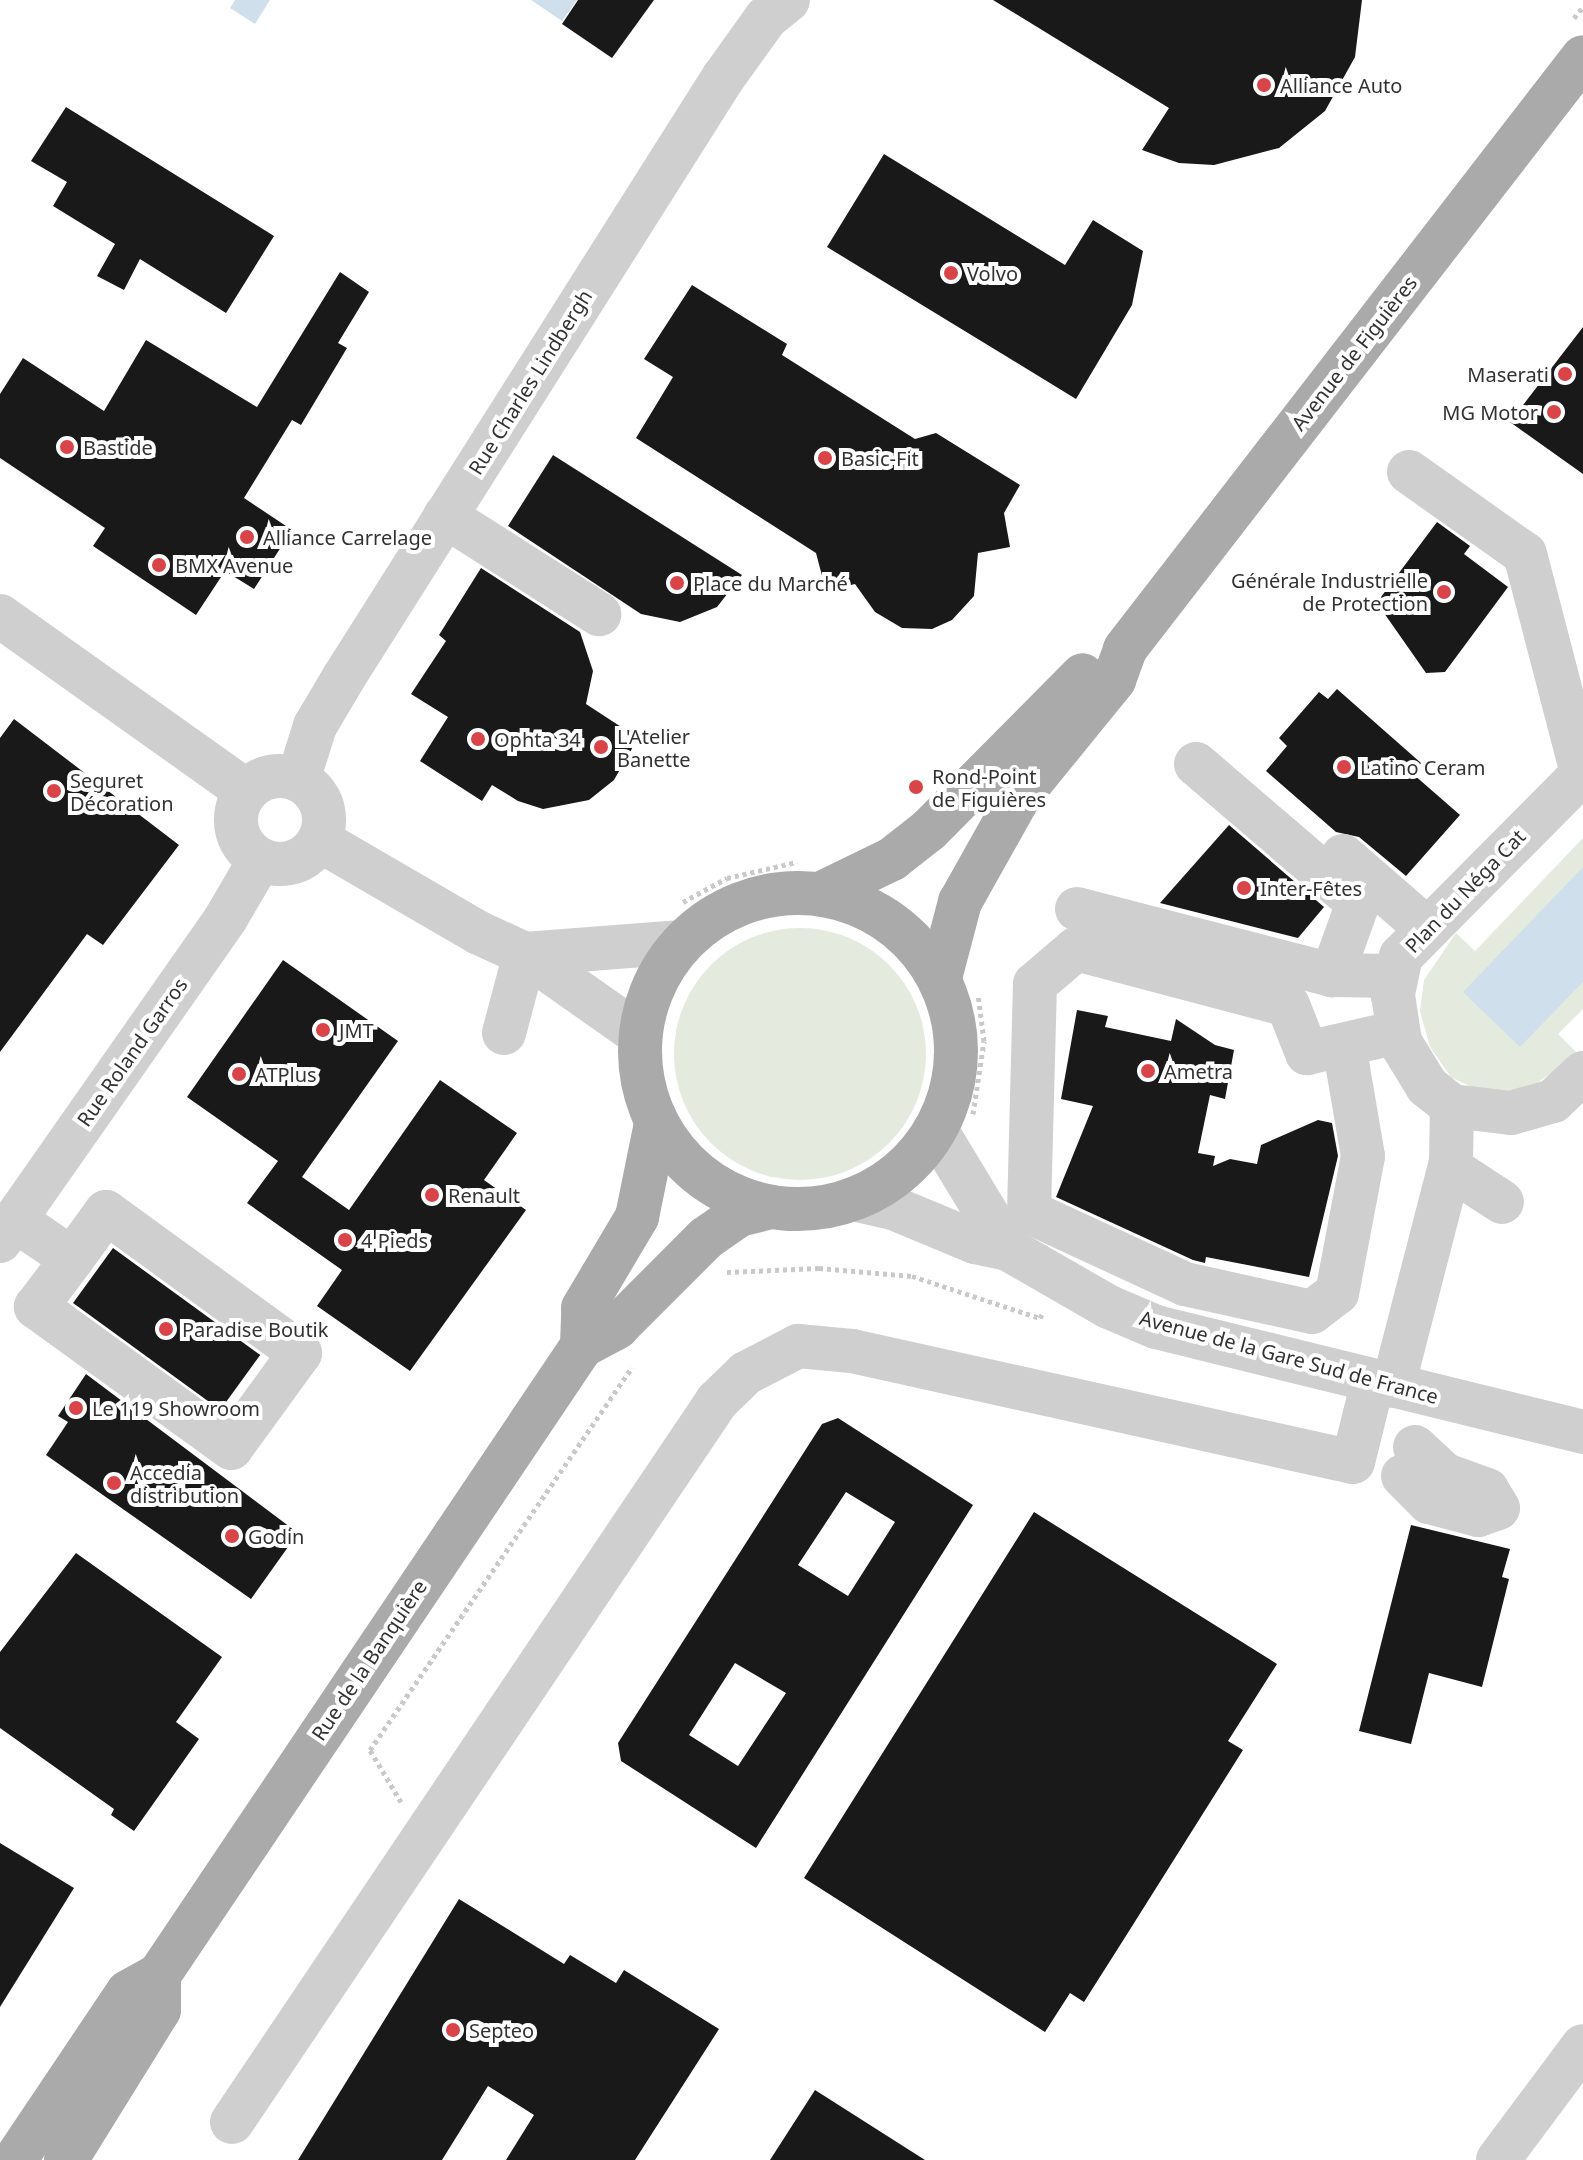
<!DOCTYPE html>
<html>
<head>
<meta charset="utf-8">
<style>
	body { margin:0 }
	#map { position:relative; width:1583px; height:2160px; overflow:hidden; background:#fff; font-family:"Noto Sans",sans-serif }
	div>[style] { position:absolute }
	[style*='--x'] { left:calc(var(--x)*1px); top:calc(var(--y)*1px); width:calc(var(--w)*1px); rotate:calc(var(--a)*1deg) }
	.green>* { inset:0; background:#e4eade }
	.round { border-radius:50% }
	.water>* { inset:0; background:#cfdfeb }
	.building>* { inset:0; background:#191919; transform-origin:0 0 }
	.path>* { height:5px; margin-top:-2.5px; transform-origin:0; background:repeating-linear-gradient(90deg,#c9c9c9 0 4px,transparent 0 8px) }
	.minor>* { height:44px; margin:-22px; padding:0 22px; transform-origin:22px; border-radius:22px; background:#cfcfcf }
	.minor>.ring { margin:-22px; padding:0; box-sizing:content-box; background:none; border:44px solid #cfcfcf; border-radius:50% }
	.major>* { height:44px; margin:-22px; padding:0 22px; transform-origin:22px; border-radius:22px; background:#aaa }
	.major>.ring { margin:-22px; padding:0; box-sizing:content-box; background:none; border:44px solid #aaa; border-radius:50% }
	.dots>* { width:22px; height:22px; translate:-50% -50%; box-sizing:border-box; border:4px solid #fff; border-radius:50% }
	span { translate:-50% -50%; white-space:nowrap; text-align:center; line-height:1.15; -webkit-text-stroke:8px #fff; paint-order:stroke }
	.poi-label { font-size:20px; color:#323232 }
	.left { translate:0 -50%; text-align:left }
	.right { translate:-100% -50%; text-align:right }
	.street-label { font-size:20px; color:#323232 }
</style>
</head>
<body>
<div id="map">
	<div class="green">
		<div style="clip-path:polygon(1583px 838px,1583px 1009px,1558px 1034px,1578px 1054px,1533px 1086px,1488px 1095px,1451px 1077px,1430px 1047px,1420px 1011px,1424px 980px,1456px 933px,1475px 951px)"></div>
		<div class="round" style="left:674px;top:928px;width:252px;height:252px"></div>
	</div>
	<div class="water">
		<div style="clip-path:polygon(235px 0,270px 0,255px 24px,230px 8px)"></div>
		<div style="clip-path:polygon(531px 0,577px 0,562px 21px)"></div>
		<div style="clip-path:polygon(1583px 867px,1583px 982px,1520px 1047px,1463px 992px)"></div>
	</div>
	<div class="building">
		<div style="clip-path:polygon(578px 0,654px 0,612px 58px,562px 24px)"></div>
		<div style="clip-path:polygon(993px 0,1362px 0,1355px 57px,1325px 111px,1279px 148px,1214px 165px,1179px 163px,1142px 150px,1169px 108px)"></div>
		<div style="clip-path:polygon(66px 107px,274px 236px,226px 313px,140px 259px,124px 290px,97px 276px,115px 244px,53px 206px,67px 182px,31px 161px)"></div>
		<div style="clip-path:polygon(884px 154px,1065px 265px,1093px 220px,1143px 251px,1132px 305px,1076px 399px,827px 247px)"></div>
		<div style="clip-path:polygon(340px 272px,369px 292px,338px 343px,347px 348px,301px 425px,292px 420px,244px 498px,292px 530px,254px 589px,225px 571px,196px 615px,93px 546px,105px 528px,0 458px,0 394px,23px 358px,104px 411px,146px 340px,257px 407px)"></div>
		<div style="clip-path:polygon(692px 285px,787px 344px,782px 355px,915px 439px,936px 433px,1020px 485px,1004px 513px,1010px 547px,978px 553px,974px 596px,952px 620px,932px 629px,902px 628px,875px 612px,855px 584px,826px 591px,816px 553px,636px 438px,673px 377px,644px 359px)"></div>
		<div style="clip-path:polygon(1583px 327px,1583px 474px,1510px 422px)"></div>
		<div style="clip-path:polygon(553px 455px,742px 575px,717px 607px,680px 622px,641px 614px,508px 526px)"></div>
		<div style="clip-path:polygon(1437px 522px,1470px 546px,1464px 554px,1508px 587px,1445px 672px,1426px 673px,1384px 613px,1381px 597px)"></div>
		<div style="clip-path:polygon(481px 568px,580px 632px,593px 671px,586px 704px,638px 738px,614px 780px,589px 800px,543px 809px,518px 801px,492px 785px,482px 801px,420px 761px,448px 717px,411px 694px,446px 641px,439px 635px)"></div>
		<div style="clip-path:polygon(1337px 689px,1421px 763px,1413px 774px,1460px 815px,1406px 876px,1359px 837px,1336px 832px,1266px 771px,1287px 746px,1279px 738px,1319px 692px,1328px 699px)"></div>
		<div style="clip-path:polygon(14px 719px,179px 845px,103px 945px,87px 934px,0 1052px,0 738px)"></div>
		<div style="clip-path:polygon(1229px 825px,1324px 907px,1298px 938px,1160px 903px)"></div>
		<div style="clip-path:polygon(283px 960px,398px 1041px,302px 1177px,349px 1210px,440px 1080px,517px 1133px,484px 1180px,526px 1210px,410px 1371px,317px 1306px,342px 1270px,247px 1203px,278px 1161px,187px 1097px)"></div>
		<div style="clip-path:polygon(1077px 1010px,1108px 1016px,1105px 1027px,1171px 1041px,1176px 1019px,1215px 1045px,1234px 1050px,1225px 1099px,1210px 1095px,1198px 1153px,1215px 1156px,1213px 1166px,1230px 1159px,1257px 1164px,1261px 1145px,1318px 1120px,1332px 1123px,1338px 1156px,1309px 1277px,1206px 1257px,1205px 1263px,1193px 1260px,1056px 1197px,1093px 1106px,1061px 1099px)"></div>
		<div style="left:113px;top:1248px;width:182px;height:68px;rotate:36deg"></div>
		<div style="clip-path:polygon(86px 1374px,298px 1533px,251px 1599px,46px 1455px,68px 1422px,58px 1416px)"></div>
		<div style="clip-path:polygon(evenodd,838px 1418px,973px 1505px,756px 1848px,621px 1761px,618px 1743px,822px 1424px,838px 1418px,846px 1492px,895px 1522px,848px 1596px,798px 1565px,846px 1492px,838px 1418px,735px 1663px,786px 1693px,738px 1766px,689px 1735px,735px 1663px)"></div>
		<div style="clip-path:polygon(1034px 1512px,1277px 1664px,1228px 1741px,1243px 1750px,1124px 1939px,1084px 2002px,1070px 1993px,1045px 2032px,804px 1878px)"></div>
		<div style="clip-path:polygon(1411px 1525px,1510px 1549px,1502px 1577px,1509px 1579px,1482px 1687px,1429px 1673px,1411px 1744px,1359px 1731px)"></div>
		<div style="clip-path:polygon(76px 1553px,222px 1657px,176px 1722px,199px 1739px,134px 1831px,111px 1815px,114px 1809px,0 1728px,0 1652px)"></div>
		<div style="clip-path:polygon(0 1843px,74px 1888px,0 2007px)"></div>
		<div style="clip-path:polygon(459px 1899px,564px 1964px,570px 1955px,616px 1983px,624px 1970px,719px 2029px,635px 2160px,506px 2160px,534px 2115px,488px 2086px,442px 2160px,298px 2160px)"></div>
		<div style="clip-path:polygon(815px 2090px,925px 2160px,770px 2160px)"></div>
	</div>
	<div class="path">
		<div style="--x:1574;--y:18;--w:14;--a:-51"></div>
		<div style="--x:683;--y:902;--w:50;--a:-28.6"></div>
		<div style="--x:727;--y:878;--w:72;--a:-12.9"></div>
		<div style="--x:973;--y:1114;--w:74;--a:-81.4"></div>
		<div style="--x:984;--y:1041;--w:47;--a:-97.3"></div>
		<div style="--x:727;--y:1272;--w:92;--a:-2.5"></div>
		<div style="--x:819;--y:1268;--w:93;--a:4.9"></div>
		<div style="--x:912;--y:1276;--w:135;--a:18.2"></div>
		<div style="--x:1040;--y:1318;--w:7;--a:-63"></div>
		<div style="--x:401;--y:1802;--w:61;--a:-120.8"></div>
		<div style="--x:370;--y:1750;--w:464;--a:-55.6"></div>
	</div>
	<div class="minor">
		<div style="--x:1409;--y:472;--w:142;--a:35.3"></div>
		<div style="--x:1525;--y:554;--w:226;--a:75.4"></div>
		<div style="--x:445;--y:516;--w:183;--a:32.5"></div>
		<div style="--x:0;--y:616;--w:302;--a:35.4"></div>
		<div style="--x:1196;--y:764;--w:213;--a:40.6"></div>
		<div style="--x:1358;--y:903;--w:77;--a:109.9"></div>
		<div style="--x:1583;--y:773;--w:258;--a:134.8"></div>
		<div style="--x:1401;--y:956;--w:40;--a:102"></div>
		<div style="--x:1393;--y:995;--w:48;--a:81.5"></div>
		<div style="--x:1400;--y:1042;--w:52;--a:58.5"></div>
		<div style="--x:1427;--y:1086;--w:32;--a:39"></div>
		<div style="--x:1452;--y:1106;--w:59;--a:6.8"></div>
		<div style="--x:1511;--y:1113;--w:44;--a:-15.9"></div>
		<div style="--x:1553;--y:1101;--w:41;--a:-43"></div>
		<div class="ring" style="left:236px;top:776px;width:44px;height:44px"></div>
		<div style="--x:298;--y:780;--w:57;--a:-72.5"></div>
		<div style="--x:315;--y:726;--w:57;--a:-59.4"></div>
		<div style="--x:344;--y:677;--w:709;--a:-57.68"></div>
		<div style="--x:723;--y:78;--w:74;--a:-54.4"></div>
		<div style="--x:766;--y:18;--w:28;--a:-39"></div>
		<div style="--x:319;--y:840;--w:185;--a:30.2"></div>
		<div style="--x:479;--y:933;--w:51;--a:24.5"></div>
		<div style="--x:525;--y:954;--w:139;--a:35.1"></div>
		<div style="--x:1343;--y:856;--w:110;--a:40.9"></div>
		<div style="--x:1077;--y:909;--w:263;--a:14.5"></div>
		<div style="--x:1332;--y:975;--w:62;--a:0.9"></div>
		<div style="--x:525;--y:954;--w:157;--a:-4.4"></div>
		<div style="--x:504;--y:1033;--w:82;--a:-75.1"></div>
		<div style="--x:1344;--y:1045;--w:113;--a:80.3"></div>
		<div style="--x:1363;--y:1156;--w:139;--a:100.7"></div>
		<div style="--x:1337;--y:1293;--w:31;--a:143"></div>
		<div style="--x:1312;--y:1312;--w:130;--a:-167.6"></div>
		<div style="--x:1185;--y:1284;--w:172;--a:-155.2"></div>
		<div style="--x:1029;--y:1212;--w:228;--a:-88.5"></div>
		<div style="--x:1035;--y:984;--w:54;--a:-40.5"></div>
		<div style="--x:1076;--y:949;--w:219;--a:14.8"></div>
		<div style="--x:1288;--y:1005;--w:52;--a:68.4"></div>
		<div style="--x:1307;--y:1053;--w:93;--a:-13"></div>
		<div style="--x:936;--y:1130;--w:139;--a:58.8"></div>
		<div style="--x:1450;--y:1168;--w:62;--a:33.2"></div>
		<div style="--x:853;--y:1199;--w:41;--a:12.7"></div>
		<div style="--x:893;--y:1208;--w:89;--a:22.5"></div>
		<div style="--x:975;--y:1242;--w:34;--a:12"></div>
		<div style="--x:1008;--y:1249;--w:116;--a:29.9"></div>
		<div style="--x:1109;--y:1307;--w:51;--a:23.1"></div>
		<div style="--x:1156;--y:1327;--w:440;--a:13.8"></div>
		<div style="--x:15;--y:1220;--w:69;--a:34.4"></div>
		<div style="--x:72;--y:1259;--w:58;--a:-54.1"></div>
		<div style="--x:106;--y:1212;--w:240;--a:36"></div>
		<div style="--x:300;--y:1353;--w:117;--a:126"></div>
		<div style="--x:231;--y:1448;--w:241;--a:-144.1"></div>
		<div style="--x:36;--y:1307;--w:60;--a:-53.1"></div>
		<div style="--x:0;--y:1241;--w:394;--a:-55"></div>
		<div style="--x:226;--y:918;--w:67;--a:-59.6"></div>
		<div style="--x:1393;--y:1386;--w:231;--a:-75.5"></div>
		<div style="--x:1451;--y:1162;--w:56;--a:-89"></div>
		<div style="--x:1403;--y:1476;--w:37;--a:45"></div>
		<div style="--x:1429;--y:1502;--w:51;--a:14.9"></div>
		<div style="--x:1478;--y:1515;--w:21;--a:-19"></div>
		<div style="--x:1498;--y:1508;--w:21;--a:-121"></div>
		<div style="--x:1487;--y:1490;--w:45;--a:-160.3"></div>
		<div style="--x:1445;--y:1475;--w:41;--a:-137"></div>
		<div style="--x:232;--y:2122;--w:869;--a:-56.07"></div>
		<div style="--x:717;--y:1401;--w:40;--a:-44"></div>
		<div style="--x:746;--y:1373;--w:59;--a:-27.4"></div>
		<div style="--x:798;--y:1346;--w:54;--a:5.3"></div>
		<div style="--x:852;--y:1351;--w:513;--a:12.49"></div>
		<div style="--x:1353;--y:1462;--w:83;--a:-76.1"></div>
		<div style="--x:1498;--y:2160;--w:142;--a:-53.3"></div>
	</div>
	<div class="major">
		<div class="ring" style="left:640px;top:893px;width:272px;height:272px"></div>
		<div style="--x:820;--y:894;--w:80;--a:-25.9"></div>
		<div style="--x:892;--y:859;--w:47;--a:-38.1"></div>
		<div style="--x:929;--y:830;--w:218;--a:-45.2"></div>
		<div style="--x:940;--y:978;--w:79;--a:-75.3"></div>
		<div style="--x:960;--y:902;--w:120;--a:-60.7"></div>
		<div style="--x:1019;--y:797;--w:151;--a:-50.9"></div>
		<div style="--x:1114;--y:680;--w:33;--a:-70"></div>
		<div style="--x:1125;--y:649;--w:748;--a:-52.27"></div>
		<div style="--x:582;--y:1346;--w:38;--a:-88"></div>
		<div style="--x:583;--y:1308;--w:106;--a:-59.3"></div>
		<div style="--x:637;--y:1217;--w:95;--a:-78.5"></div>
		<div style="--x:15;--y:2160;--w:202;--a:-56.1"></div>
		<div style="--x:128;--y:1992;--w:35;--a:-29"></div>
		<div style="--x:159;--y:1975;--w:758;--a:-56.08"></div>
		<div style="--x:582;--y:1346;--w:40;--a:-28"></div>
		<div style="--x:617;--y:1327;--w:126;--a:-45"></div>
		<div style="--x:706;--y:1238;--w:40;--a:-34.9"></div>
		<div style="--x:739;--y:1215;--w:33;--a:-14"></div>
		<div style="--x:66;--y:2160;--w:176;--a:-58.2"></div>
		<div style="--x:159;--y:2010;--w:35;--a:-90"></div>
	</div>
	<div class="dots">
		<div style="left:1264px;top:85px;background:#d84448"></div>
		<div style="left:951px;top:273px;background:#d84448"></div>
		<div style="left:1565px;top:374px;background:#d84448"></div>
		<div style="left:1554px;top:412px;background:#d84448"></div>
		<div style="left:67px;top:447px;background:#d84448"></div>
		<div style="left:825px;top:458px;background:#d84448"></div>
		<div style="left:247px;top:537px;background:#d84448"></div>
		<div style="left:159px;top:565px;background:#d84448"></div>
		<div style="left:677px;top:583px;background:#d84448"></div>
		<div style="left:1444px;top:592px;background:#d84448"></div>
		<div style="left:478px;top:739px;background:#d84448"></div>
		<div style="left:601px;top:747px;background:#d84448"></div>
		<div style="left:1344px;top:767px;background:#d84448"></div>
		<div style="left:916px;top:787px;background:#d84448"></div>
		<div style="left:54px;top:791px;background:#d84448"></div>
		<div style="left:1244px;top:888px;background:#d84448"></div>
		<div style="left:323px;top:1030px;background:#d84448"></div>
		<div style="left:1148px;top:1071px;background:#d84448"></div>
		<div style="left:239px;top:1074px;background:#d84448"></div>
		<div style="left:432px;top:1195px;background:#d84448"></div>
		<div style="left:345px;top:1240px;background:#d84448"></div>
		<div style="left:166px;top:1329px;background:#d84448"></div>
		<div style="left:76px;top:1408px;background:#d84448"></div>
		<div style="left:114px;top:1483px;background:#d84448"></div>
		<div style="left:232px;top:1536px;background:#d84448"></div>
		<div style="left:453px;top:2030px;background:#d84448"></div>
	</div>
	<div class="poi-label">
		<span class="left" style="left:1280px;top:85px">Alliance Auto</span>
		<span class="left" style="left:967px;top:273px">Volvo</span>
		<span class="right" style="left:1549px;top:374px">Maserati</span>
		<span class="right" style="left:1538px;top:412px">MG Motor</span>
		<span class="left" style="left:83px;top:447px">Bastide</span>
		<span class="left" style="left:841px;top:458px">Basic-Fit</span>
		<span class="left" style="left:263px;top:537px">Alliance Carrelage</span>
		<span class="left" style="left:175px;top:565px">BMX Avenue</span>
		<span class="right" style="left:1428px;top:592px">Générale Industrielle<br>de Protection</span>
		<span class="left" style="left:693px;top:583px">Place du Marché</span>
		<span class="left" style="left:617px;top:748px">L'Atelier<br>Banette</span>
		<span class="left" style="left:494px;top:739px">Ophta 34</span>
		<span class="left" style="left:1360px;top:767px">Latino Ceram</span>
		<span class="left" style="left:932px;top:788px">Rond-Point<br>de Figuières</span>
		<span class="left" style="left:70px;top:792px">Seguret<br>Décoration</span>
		<span class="left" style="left:1260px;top:888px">Inter-Fêtes</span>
		<span class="left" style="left:339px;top:1030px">JMT</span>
		<span class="left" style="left:1164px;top:1071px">Ametra</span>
		<span class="left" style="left:255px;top:1074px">ATPlus</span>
		<span class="left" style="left:448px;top:1195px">Renault</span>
		<span class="left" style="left:361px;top:1240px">4 Pieds</span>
		<span class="left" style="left:182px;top:1329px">Paradise Boutik</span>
		<span class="left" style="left:92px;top:1408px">Le 119 Showroom</span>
		<span class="left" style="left:130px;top:1484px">Accedia<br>distribution</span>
		<span class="left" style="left:248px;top:1536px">Godin</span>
		<span class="left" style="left:469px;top:2030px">Septeo</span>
	</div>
	<div class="street-label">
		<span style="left:1354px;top:353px;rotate:-52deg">Avenue de Figuières</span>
		<span style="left:530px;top:382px;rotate:-58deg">Rue Charles Lindbergh</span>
		<span style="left:1465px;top:891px;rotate:-46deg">Plan du Néga Cat</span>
		<span style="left:132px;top:1052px;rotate:-55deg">Rue Roland Garros</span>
		<span style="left:1289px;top:1357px;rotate:15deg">Avenue de la Gare Sud de France</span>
		<span style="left:369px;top:1660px;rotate:-56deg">Rue de la Banquière</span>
	</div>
</div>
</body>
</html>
